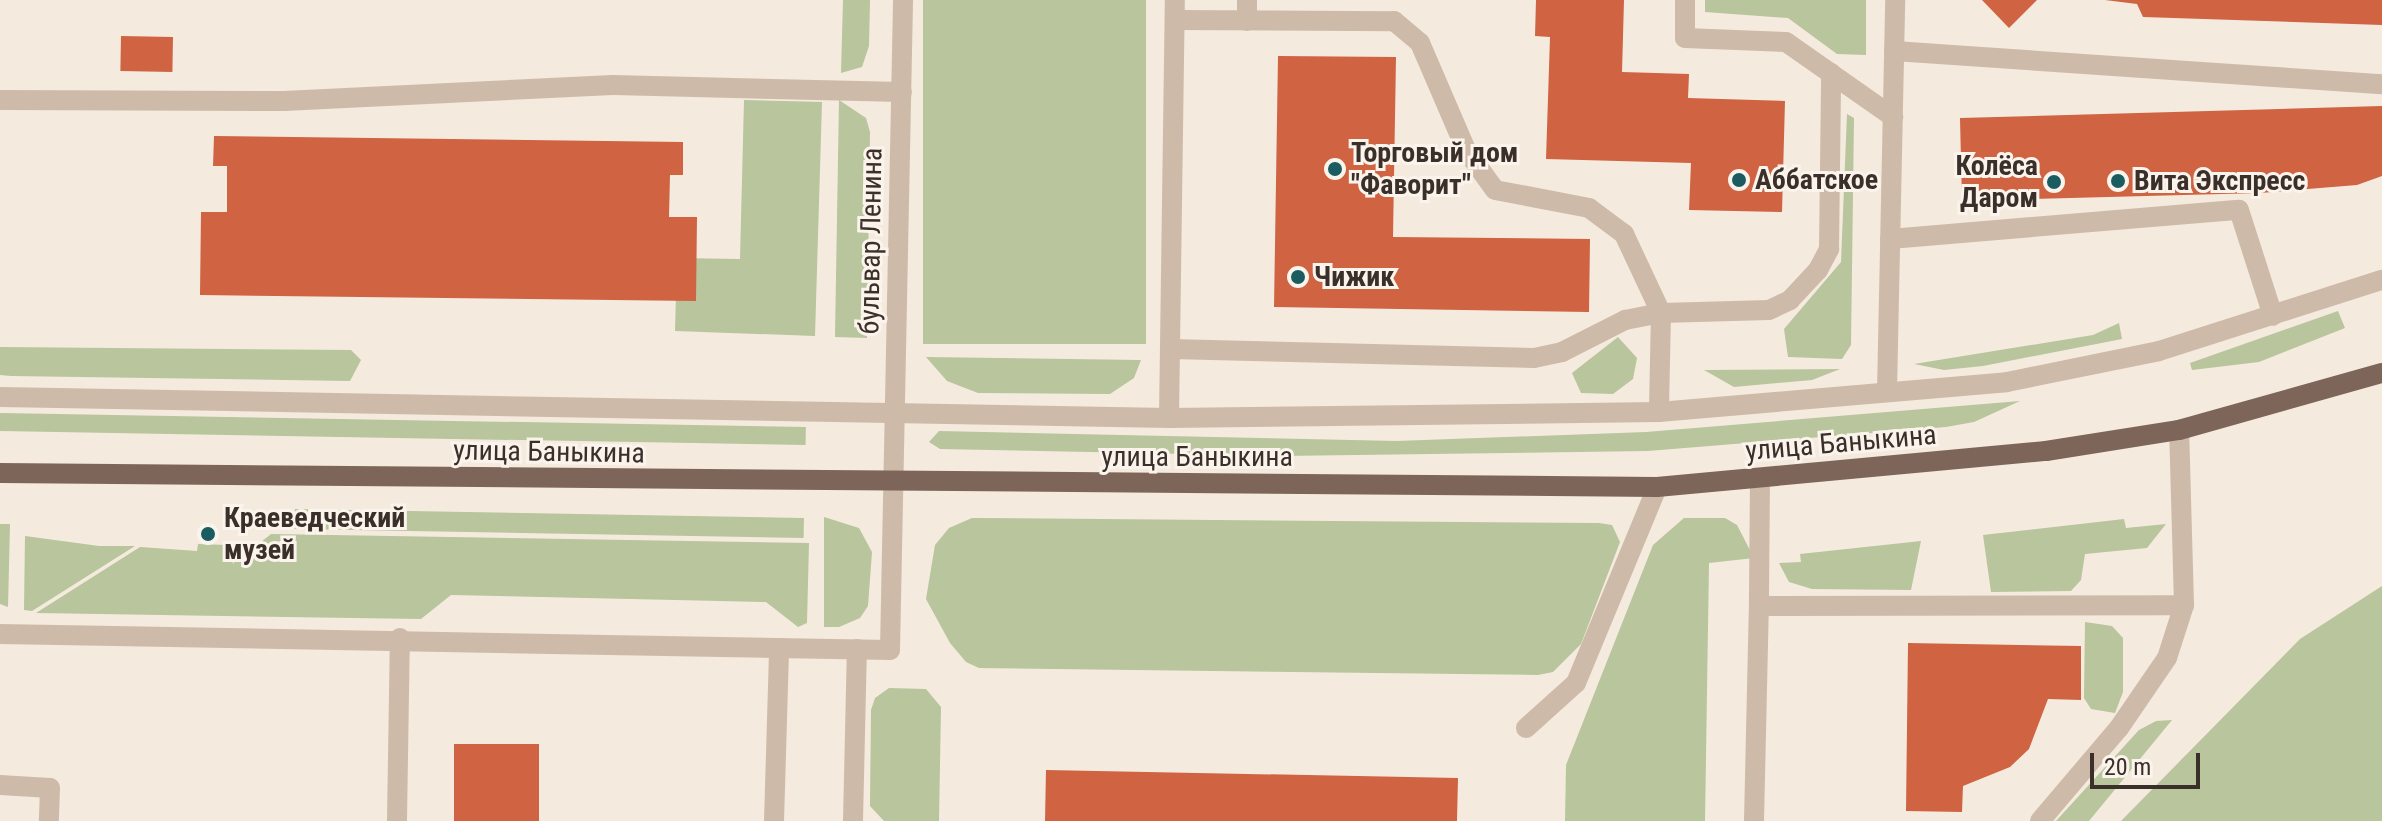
<!DOCTYPE html>
<html>
<head>
<meta charset="utf-8">
<style>
	body { margin:0 }
	#map { position:relative; width:2382px; height:821px; overflow:hidden; background:#f5eade; font-family:"Roboto Condensed",sans-serif }
	div>[style] { position:absolute }
	[style*='--x'] { left:calc(var(--x)*1px); top:calc(var(--y)*1px); width:calc(var(--w)*1px); rotate:calc(var(--a)*1deg) }
	.green>* { inset:0; background:#b8c59d; transform-origin:0 0 }
	.building>* { inset:0; background:#cf6342; transform-origin:0 0 }
	.minor>* { height:20px; margin:-10px; padding:0 10px; transform-origin:10px; border-radius:10px; background:#cebaa9 }
	.major>* { height:20px; margin:-10px; padding:0 10px; transform-origin:10px; border-radius:10px; background:#7e6559 }
	.dots>* { width:22px; height:22px; translate:-50% -50%; box-sizing:border-box; border:4px solid #fbf4ec; border-radius:50% }
	span { translate:-50% -50%; white-space:nowrap; text-align:center; line-height:1.15; -webkit-text-stroke:6px #fbf4ec; paint-order:stroke }
	.poi-label { font-size:28px; color:#3b2f29; font-weight:700 }
	.left { translate:0 -50%; text-align:left }
	.right { translate:-100% -50%; text-align:right }
	.street-label { font-size:28px; color:#3b2f29 }
	.scale { position:absolute; left:2090px; top:753px; width:110px; height:36px; box-sizing:border-box; border:4px solid #3b2f29; border-top:0; padding-left:10px; font-size:24px; line-height:28px; white-space:nowrap; color:#3b2f29; -webkit-text-stroke:6px #fbf4ec; paint-order:stroke }
</style>
</head>
<body>
<div id="map">
	<div class="green">
		<div style="clip-path:polygon(843px 0,870px 0,869px 46px,862px 67px,841px 73px)"></div>
		<div style="left:923px;top:0;width:223px;height:344px"></div>
		<div style="clip-path:polygon(1705px 0,1866px 0,1866px 55px,1837px 54px,1788px 18px,1705px 12px)"></div>
		<div style="clip-path:polygon(744px 100px,822px 102px,815px 336px,675px 331px,677px 258px,740px 259px)"></div>
		<div style="clip-path:polygon(839px 100px,866px 118px,870px 132px,867px 338px,835px 337px)"></div>
		<div style="clip-path:polygon(1847px 114px,1854px 118px,1851px 345px,1842px 359px,1788px 357px,1784px 329px,1841px 262px)"></div>
		<div style="clip-path:polygon(2338px 311px,2345px 328px,2259px 362px,2192px 370px,2190px 363px)"></div>
		<div style="clip-path:polygon(2119px 323px,2122px 339px,1983px 366px,1944px 370px,1914px 364px,2093px 335px)"></div>
		<div style="clip-path:polygon(1618px 337px,1637px 358px,1633px 379px,1613px 394px,1581px 393px,1572px 373px)"></div>
		<div style="clip-path:polygon(0 347px,351px 350px,361px 360px,350px 381px,11px 376px,0 375px)"></div>
		<div style="clip-path:polygon(926px 357px,1140px 360px,1141px 360px,1134px 378px,1110px 394px,978px 393px,947px 381px)"></div>
		<div style="clip-path:polygon(1840px 369px,1812px 380px,1734px 387px,1704px 370px)"></div>
		<div style="clip-path:polygon(2020px 401px,1974px 422px,1946px 427px,1648px 451px,1279px 456px,940px 449px,929px 442px,939px 431px,1397px 441px,1646px 432px)"></div>
		<div style="left:0;top:413px;width:806px;height:18px;rotate:1deg"></div>
		<div style="left:295px;top:509px;width:509px;height:20px;rotate:1deg"></div>
		<div style="clip-path:polygon(824px 517px,859px 528px,872px 552px,868px 606px,860px 618px,839px 627px,824px 627px)"></div>
		<div style="clip-path:polygon(972px 518px,1599px 523px,1612px 525px,1620px 542px,1581px 644px,1553px 672px,1538px 675px,979px 668px,966px 662px,950px 643px,926px 599px,935px 545px,949px 528px)"></div>
		<div style="clip-path:polygon(1684px 518px,1725px 518px,1737px 525px,1754px 558px,1709px 563px,1705px 821px,1565px 821px,1566px 765px,1653px 545px)"></div>
		<div style="clip-path:polygon(2124px 519px,2126px 528px,2166px 524px,2147px 548px,2085px 554px,2081px 580px,2071px 591px,1991px 592px,1983px 535px)"></div>
		<div style="clip-path:polygon(0 524px,10px 524px,8px 607px,0 604px)"></div>
		<div style="clip-path:polygon(271px 534px,809px 543px,807px 623px,798px 627px,766px 602px,451px 595px,421px 619px,36px 613px,140px 547px,197px 551px,198px 544px,256px 546px)"></div>
		<div style="clip-path:polygon(25px 536px,99px 546px,135px 546px,32px 611px,24px 610px)"></div>
		<div style="clip-path:polygon(1921px 541px,1911px 590px,1812px 589px,1789px 582px,1779px 563px,1801px 562px,1800px 554px)"></div>
		<div style="clip-path:polygon(2382px 586px,2382px 821px,2121px 821px,2300px 639px)"></div>
		<div style="clip-path:polygon(2085px 622px,2112px 626px,2123px 638px,2123px 692px,2115px 713px,2091px 709px,2084px 698px)"></div>
		<div style="clip-path:polygon(889px 688px,926px 689px,941px 707px,939px 821px,884px 821px,870px 806px,871px 710px,875px 698px)"></div>
		<div style="clip-path:polygon(2172px 720px,2089px 821px,2056px 821px,2139px 730px,2156px 721px)"></div>
	</div>
	<div class="building">
		<div style="clip-path:polygon(1536px 0,1624px 0,1622px 72px,1689px 74px,1688px 98px,1785px 101px,1782px 212px,1689px 210px,1691px 163px,1546px 159px,1550px 37px,1535px 36px)"></div>
		<div style="clip-path:polygon(1982px 0,2037px 0,2009px 28px)"></div>
		<div style="clip-path:polygon(2105px 0,2382px 0,2382px 25px,2143px 17px,2137px 4px)"></div>
		<div style="left:121px;top:36px;width:52px;height:35px;rotate:1deg"></div>
		<div style="clip-path:polygon(1278px 56px,1396px 57px,1393px 237px,1590px 239px,1589px 312px,1274px 307px)"></div>
		<div style="clip-path:polygon(2382px 106px,2382px 176px,2357px 185px,2260px 193px,1962px 201px,1960px 118px)"></div>
		<div style="clip-path:polygon(214px 136px,683px 142px,683px 175px,670px 175px,669px 217px,697px 217px,696px 301px,200px 295px,201px 212px,227px 212px,227px 166px,213px 166px)"></div>
		<div style="clip-path:polygon(1908px 643px,2081px 646px,2081px 700px,2048px 699px,2029px 749px,2010px 767px,1963px 786px,1962px 812px,1906px 811px)"></div>
		<div style="left:454px;top:744px;width:85px;height:77px"></div>
		<div style="clip-path:polygon(1046px 770px,1458px 778px,1457px 821px,1045px 821px)"></div>
	</div>
	<div class="minor">
		<div style="--x:1247;--y:0;--w:21;--a:90"></div>
		<div style="--x:1685;--y:0;--w:38;--a:90"></div>
		<div style="--x:1685;--y:38;--w:101;--a:2.3"></div>
		<div style="--x:1786;--y:42;--w:131;--a:35"></div>
		<div style="--x:1175;--y:20;--w:219;--a:0.3"></div>
		<div style="--x:1394;--y:21;--w:34;--a:40"></div>
		<div style="--x:1420;--y:43;--w:116;--a:66.7"></div>
		<div style="--x:1466;--y:150;--w:49;--a:54.1"></div>
		<div style="--x:1495;--y:190;--w:96;--a:10.8"></div>
		<div style="--x:1589;--y:208;--w:44;--a:36.6"></div>
		<div style="--x:1624;--y:234;--w:87;--a:64.9"></div>
		<div style="--x:1661;--y:313;--w:99;--a:91.2"></div>
		<div style="--x:1894;--y:51;--w:489;--a:3.9"></div>
		<div style="--x:0;--y:100;--w:284;--a:0.2"></div>
		<div style="--x:284;--y:101;--w:329;--a:-2.8"></div>
		<div style="--x:613;--y:85;--w:289;--a:1.4"></div>
		<div style="--x:1890;--y:239;--w:350;--a:-4.8"></div>
		<div style="--x:2239;--y:210;--w:111;--a:72.2"></div>
		<div style="--x:1170;--y:349;--w:364;--a:1.4"></div>
		<div style="--x:1534;--y:358;--w:29;--a:-12"></div>
		<div style="--x:1562;--y:352;--w:71;--a:-26.9"></div>
		<div style="--x:1625;--y:320;--w:37;--a:-11"></div>
		<div style="--x:1661;--y:313;--w:108;--a:-1.6"></div>
		<div style="--x:1769;--y:310;--w:23;--a:-25"></div>
		<div style="--x:1790;--y:300;--w:41;--a:-47"></div>
		<div style="--x:1818;--y:270;--w:24;--a:-62"></div>
		<div style="--x:1829;--y:249;--w:176;--a:-89.3"></div>
		<div style="--x:1887;--y:392;--w:392;--a:-88.8"></div>
		<div style="--x:0;--y:397;--w:1169;--a:1.03"></div>
		<div style="--x:1169;--y:418;--w:490;--a:-0.7"></div>
		<div style="--x:1659;--y:412;--w:349;--a:-4.9"></div>
		<div style="--x:2007;--y:382;--w:155;--a:-11.5"></div>
		<div style="--x:2159;--y:351;--w:234;--a:-17.7"></div>
		<div style="--x:1169;--y:418;--w:418;--a:-89.2"></div>
		<div style="--x:1760;--y:479;--w:127;--a:90.5"></div>
		<div style="--x:1759;--y:606;--w:425;--a:-0.1"></div>
		<div style="--x:2184;--y:605;--w:175;--a:-91.6"></div>
		<div style="--x:0;--y:634;--w:890;--a:1.03"></div>
		<div style="--x:890;--y:650;--w:650;--a:-88.85"></div>
		<div style="--x:1526;--y:728;--w:67;--a:-42"></div>
		<div style="--x:1576;--y:683;--w:212;--a:-67.5"></div>
		<div style="--x:0;--y:785;--w:50;--a:3.4"></div>
		<div style="--x:50;--y:788;--w:33;--a:92"></div>
		<div style="--x:397;--y:821;--w:183;--a:-89.1"></div>
		<div style="--x:774;--y:821;--w:173;--a:-88.3"></div>
		<div style="--x:853;--y:821;--w:172;--a:-88.7"></div>
		<div style="--x:1754;--y:821;--w:215;--a:-88.7"></div>
		<div style="--x:2040;--y:821;--w:122;--a:-49.7"></div>
		<div style="--x:2119;--y:728;--w:85;--a:-55.6"></div>
		<div style="--x:2167;--y:658;--w:56;--a:-72.2"></div>
	</div>
	<div class="major">
		<div style="--x:0;--y:473;--w:1657;--a:0.48"></div>
		<div style="--x:1657;--y:487;--w:391;--a:-5.3"></div>
		<div style="--x:2046;--y:451;--w:135;--a:-9"></div>
		<div style="--x:2179;--y:430;--w:211;--a:-15.7"></div>
	</div>
	<div class="dots">
		<div style="left:1335px;top:169px;background:#1b5c60"></div>
		<div style="left:1739px;top:180px;background:#1b5c60"></div>
		<div style="left:2118px;top:181px;background:#1b5c60"></div>
		<div style="left:2054px;top:182px;background:#1b5c60"></div>
		<div style="left:1298px;top:277px;background:#1b5c60"></div>
		<div style="left:208px;top:534px;background:#1b5c60"></div>
	</div>
	<div class="poi-label">
		<span class="left" style="left:1351px;top:169px">Торговый дом<br>"Фаворит"</span>
		<span class="right" style="left:2038px;top:182px">Колёса<br>Даром</span>
		<span class="left" style="left:1755px;top:180px">Аббатское</span>
		<span class="left" style="left:2134px;top:181px">Вита Экспресс</span>
		<span class="left" style="left:1314px;top:277px">Чижик</span>
		<span class="left" style="left:224px;top:534px">Краеведческий<br>музей</span>
	</div>
	<div class="street-label">
		<span style="left:871px;top:241px;rotate:-89deg">бульвар Ленина</span>
		<span style="left:1841px;top:443px;rotate:-5deg">улица Баныкина</span>
		<span style="left:549px;top:452px;rotate:1deg">улица Баныкина</span>
		<span style="left:1197px;top:457px">улица Баныкина</span>
	</div>
	<div class="scale">20 m</div>
</div>
</body>
</html>
